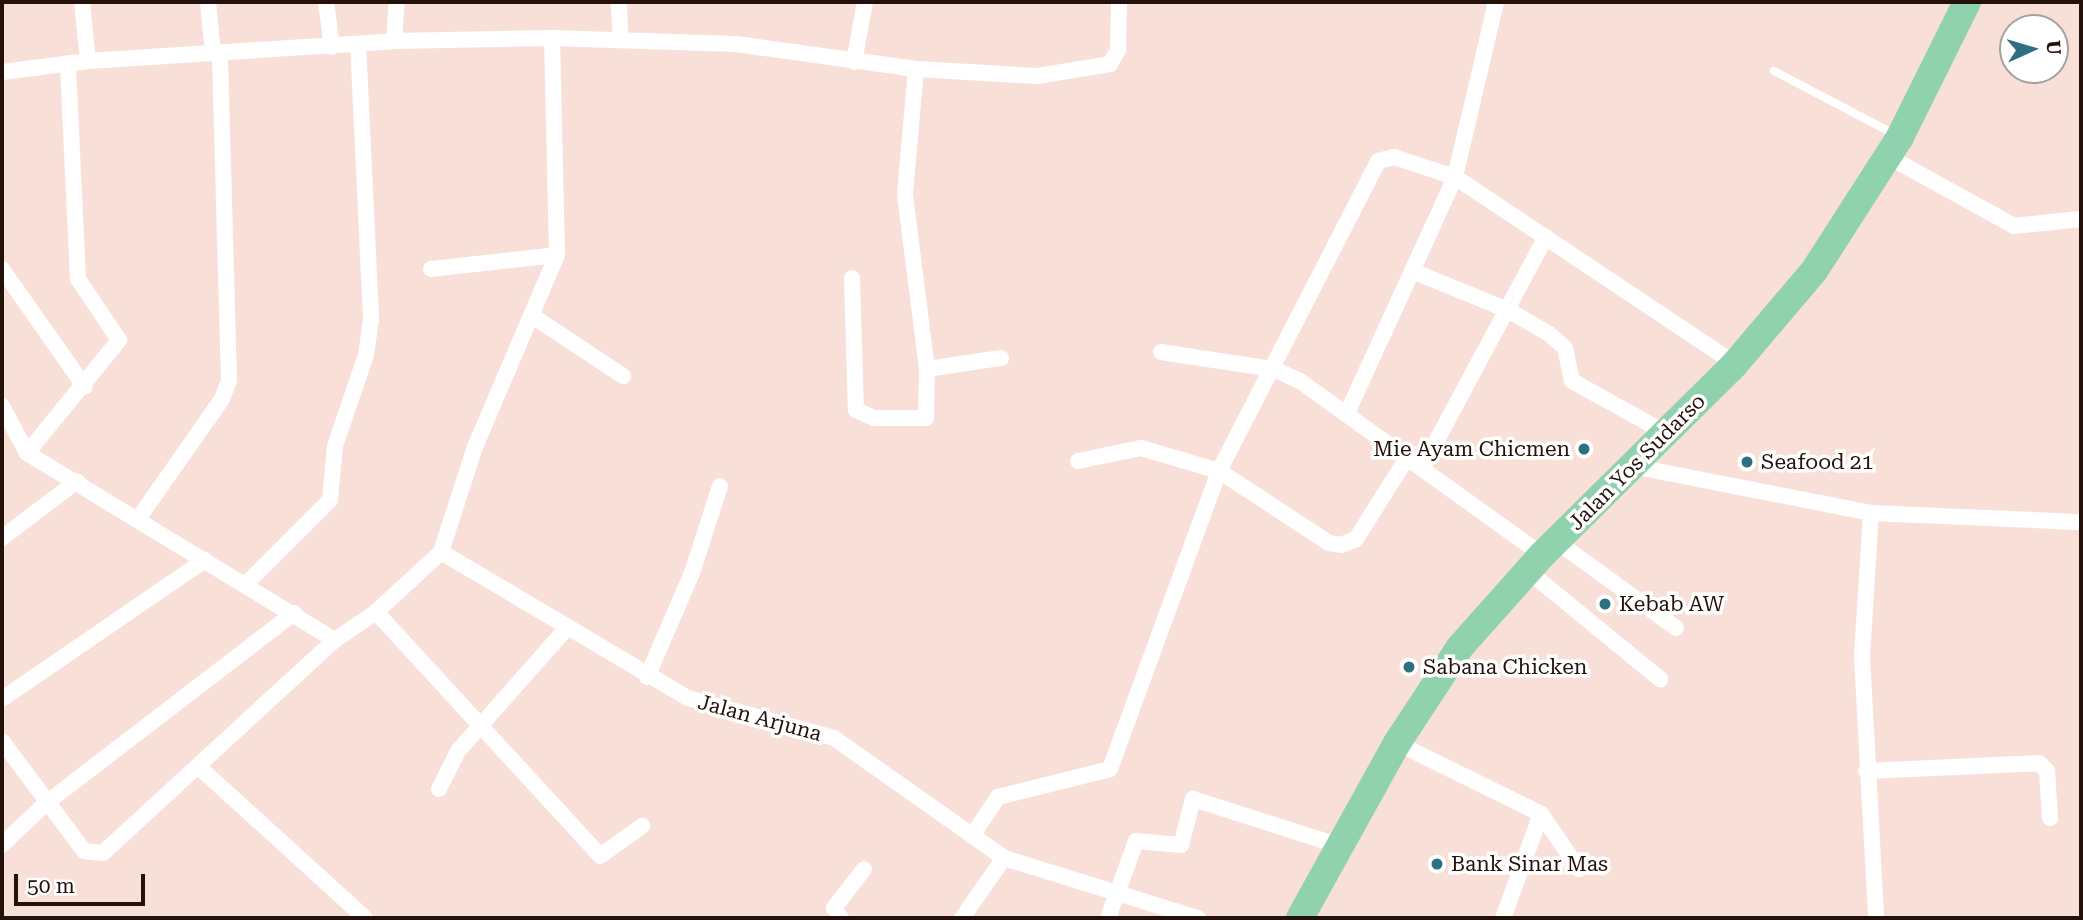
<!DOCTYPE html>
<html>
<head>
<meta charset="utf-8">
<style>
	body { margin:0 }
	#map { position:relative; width:2083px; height:920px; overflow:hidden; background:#f8e0d9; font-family:"Roboto Serif",serif }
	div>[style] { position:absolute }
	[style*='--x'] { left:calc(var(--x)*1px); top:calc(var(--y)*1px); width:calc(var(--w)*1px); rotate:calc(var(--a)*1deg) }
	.service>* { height:8px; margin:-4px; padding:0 4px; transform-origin:4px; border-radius:4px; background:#fff }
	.minor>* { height:16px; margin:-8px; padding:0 8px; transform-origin:8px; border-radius:8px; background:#fff }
	.trunk>* { height:28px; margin:-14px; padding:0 14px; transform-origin:14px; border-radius:14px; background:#90d2ae }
	.dots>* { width:19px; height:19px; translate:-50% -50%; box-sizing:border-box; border:4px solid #fff; border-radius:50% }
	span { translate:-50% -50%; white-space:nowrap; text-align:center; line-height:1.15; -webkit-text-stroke:7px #fff; paint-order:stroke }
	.poi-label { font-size:21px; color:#25110b }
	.right { translate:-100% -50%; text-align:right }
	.left { translate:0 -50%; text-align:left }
	.street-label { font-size:21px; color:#25110b }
	.frame { position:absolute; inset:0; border:4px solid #25110b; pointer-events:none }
	.north { position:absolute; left:1999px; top:14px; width:70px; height:70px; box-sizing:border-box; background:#fff; border:2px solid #a8a09d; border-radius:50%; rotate:86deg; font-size:19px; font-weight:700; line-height:28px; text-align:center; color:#25110b }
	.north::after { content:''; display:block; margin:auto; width:24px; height:32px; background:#2e7082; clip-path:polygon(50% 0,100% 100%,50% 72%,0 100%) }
	.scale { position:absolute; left:14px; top:874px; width:131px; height:32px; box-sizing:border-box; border:4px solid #25110b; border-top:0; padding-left:9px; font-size:21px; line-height:24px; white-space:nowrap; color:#25110b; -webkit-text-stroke:5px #fff; paint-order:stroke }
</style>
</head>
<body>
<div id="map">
	<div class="service">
		<div style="--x:1774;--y:71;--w:138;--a:27.7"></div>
	</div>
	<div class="minor">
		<div style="--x:82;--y:2;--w:59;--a:84.2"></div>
		<div style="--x:208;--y:2;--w:52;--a:84.5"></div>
		<div style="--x:326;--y:2;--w:45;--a:82.4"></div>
		<div style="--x:619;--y:2;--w:37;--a:88"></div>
		<div style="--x:394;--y:41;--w:39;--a:-86"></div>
		<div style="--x:854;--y:62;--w:61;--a:-79.6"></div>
		<div style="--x:2;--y:72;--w:87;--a:-7.3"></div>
		<div style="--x:88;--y:61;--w:307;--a:-3.7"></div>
		<div style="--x:394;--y:41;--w:158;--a:-1.1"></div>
		<div style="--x:552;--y:38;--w:184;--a:1.9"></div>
		<div style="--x:736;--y:44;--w:182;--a:7.9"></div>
		<div style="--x:916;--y:69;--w:121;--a:3.3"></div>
		<div style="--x:1037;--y:76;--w:74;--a:-9.3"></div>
		<div style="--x:1110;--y:64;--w:16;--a:-60"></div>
		<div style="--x:1118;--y:50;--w:48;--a:-88.8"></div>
		<div style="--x:1889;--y:157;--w:143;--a:28.9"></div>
		<div style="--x:2014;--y:226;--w:67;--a:-6"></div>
		<div style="--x:2;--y:269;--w:144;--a:54.9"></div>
		<div style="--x:431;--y:269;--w:127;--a:-6.3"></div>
		<div style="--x:1412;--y:271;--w:104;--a:22.1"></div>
		<div style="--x:1508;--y:310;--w:48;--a:30.3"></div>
		<div style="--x:1549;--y:334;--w:21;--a:41"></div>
		<div style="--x:1565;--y:348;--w:34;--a:78"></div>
		<div style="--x:1572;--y:381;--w:110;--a:28.9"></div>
		<div style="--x:852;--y:278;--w:132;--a:88.3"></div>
		<div style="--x:856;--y:410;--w:20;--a:24"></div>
		<div style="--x:874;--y:418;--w:52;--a:0"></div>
		<div style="--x:926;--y:418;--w:49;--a:-88.8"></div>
		<div style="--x:927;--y:369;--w:176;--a:-97.2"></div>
		<div style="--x:905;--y:194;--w:125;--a:-85"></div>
		<div style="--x:534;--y:317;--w:107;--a:33.5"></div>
		<div style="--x:1161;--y:352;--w:114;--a:8.6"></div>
		<div style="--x:1274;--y:369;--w:29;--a:25"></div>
		<div style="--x:1300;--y:381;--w:298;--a:35.7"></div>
		<div style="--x:927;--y:369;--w:75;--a:-8.5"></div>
		<div style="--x:2;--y:406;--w:53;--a:62"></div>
		<div style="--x:27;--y:453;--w:360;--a:31.3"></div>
		<div style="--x:1348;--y:411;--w:257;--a:-65.4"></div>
		<div style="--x:1455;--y:177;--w:180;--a:-76.8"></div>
		<div style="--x:27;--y:453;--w:146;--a:-50.8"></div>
		<div style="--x:119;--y:340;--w:73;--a:-123.9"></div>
		<div style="--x:78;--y:279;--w:216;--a:-92.7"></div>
		<div style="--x:1078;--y:461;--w:64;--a:-11.7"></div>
		<div style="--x:1141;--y:448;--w:81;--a:16.4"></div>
		<div style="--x:1219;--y:471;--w:131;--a:33.2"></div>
		<div style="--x:1329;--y:543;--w:12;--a:9"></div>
		<div style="--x:1341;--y:545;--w:16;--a:-22"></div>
		<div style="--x:1356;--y:539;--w:99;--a:-57.8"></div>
		<div style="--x:1423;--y:466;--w:260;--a:-61.8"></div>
		<div style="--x:1637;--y:467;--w:238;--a:11.1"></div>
		<div style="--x:1871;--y:513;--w:210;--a:2.5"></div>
		<div style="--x:1871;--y:513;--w:144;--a:93.6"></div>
		<div style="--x:1862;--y:657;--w:261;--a:86.9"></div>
		<div style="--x:138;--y:519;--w:146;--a:-55"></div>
		<div style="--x:222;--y:399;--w:19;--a:-69"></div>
		<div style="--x:229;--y:381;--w:328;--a:-91.6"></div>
		<div style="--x:2;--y:538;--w:94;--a:-37.2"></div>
		<div style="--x:1556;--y:541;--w:148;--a:35.9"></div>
		<div style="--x:441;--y:552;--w:287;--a:30.6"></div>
		<div style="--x:688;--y:698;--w:151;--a:15.3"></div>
		<div style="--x:834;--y:738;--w:208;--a:35.2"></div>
		<div style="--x:1004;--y:858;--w:203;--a:17.2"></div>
		<div style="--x:1528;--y:571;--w:171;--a:39.3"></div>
		<div style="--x:245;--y:585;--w:120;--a:-45"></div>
		<div style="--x:330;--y:500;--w:54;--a:-84.7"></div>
		<div style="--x:335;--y:446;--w:96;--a:-71.2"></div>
		<div style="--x:366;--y:355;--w:37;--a:-82"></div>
		<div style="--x:371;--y:318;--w:273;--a:-92.7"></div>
		<div style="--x:376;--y:612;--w:331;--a:47.4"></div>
		<div style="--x:600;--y:856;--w:52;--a:-35.5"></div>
		<div style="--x:647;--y:677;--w:113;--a:-66.6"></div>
		<div style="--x:692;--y:573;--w:91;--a:-72.2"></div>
		<div style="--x:2;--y:699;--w:246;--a:-34.4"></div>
		<div style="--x:2;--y:741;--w:137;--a:53.3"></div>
		<div style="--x:84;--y:851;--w:19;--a:6"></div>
		<div style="--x:103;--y:853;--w:315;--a:-42.6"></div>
		<div style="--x:335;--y:640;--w:50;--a:-34.3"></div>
		<div style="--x:376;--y:612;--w:88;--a:-42.7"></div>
		<div style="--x:441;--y:552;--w:110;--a:-72.1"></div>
		<div style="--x:475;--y:447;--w:209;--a:-66.9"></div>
		<div style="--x:557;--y:255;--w:217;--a:-91.3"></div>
		<div style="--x:1397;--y:743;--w:161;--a:26.2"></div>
		<div style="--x:1541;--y:814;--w:67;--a:55.4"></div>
		<div style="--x:199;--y:767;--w:224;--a:42.3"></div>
		<div style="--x:1866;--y:771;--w:173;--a:-2.6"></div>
		<div style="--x:2039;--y:763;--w:11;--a:45"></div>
		<div style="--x:2047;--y:771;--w:47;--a:86.3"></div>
		<div style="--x:439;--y:789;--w:42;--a:-63.4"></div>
		<div style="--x:458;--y:751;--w:163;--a:-48.5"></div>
		<div style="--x:972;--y:836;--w:47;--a:-56.3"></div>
		<div style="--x:998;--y:797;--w:115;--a:-14"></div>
		<div style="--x:1110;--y:769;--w:317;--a:-69.9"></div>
		<div style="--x:1219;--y:471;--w:348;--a:-62.8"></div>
		<div style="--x:1378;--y:161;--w:16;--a:-14"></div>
		<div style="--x:1394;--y:157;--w:64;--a:18.2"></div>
		<div style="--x:1455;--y:177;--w:337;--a:33.7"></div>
		<div style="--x:2;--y:845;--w:59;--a:-43.6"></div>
		<div style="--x:45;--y:804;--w:314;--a:-37.5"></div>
		<div style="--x:841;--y:918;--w:12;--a:-125"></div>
		<div style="--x:834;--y:908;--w:49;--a:-52.4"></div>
		<div style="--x:962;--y:918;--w:73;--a:-55"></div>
		<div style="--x:1108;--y:918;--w:82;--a:-70"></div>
		<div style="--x:1136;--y:841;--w:45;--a:5.1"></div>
		<div style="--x:1181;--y:845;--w:48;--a:-75.4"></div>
		<div style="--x:1193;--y:799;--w:151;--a:17.7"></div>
		<div style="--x:1503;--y:918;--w:111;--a:-69.9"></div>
	</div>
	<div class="trunk">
		<div style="--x:1300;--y:918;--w:200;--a:-61"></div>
		<div style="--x:1397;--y:743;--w:115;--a:-56.7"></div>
		<div style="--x:1460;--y:647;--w:123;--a:-48.3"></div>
		<div style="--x:1542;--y:555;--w:272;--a:-44.7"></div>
		<div style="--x:1735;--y:364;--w:122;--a:-49.7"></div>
		<div style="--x:1814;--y:271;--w:159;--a:-57.3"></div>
		<div style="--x:1900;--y:137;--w:151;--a:-63.6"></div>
	</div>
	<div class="dots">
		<div style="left:1584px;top:449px;background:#2e7082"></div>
		<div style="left:1747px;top:462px;background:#2e7082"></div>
		<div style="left:1605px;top:604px;background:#2e7082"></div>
		<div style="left:1409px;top:667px;background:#2e7082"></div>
		<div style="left:1437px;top:864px;background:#2e7082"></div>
	</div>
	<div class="poi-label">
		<span class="right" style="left:1570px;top:449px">Mie Ayam Chicmen</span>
		<span class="left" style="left:1761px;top:462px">Seafood 21</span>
		<span class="left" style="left:1619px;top:604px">Kebab AW</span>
		<span class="left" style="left:1423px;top:667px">Sabana Chicken</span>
		<span class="left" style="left:1451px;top:864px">Bank Sinar Mas</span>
	</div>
	<div class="street-label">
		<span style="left:1637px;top:462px;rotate:-45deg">Jalan Yos Sudarso</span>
		<span style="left:760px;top:718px;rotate:15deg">Jalan Arjuna</span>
	</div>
	<div class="frame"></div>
	<div class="north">U</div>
	<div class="scale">50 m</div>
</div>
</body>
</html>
